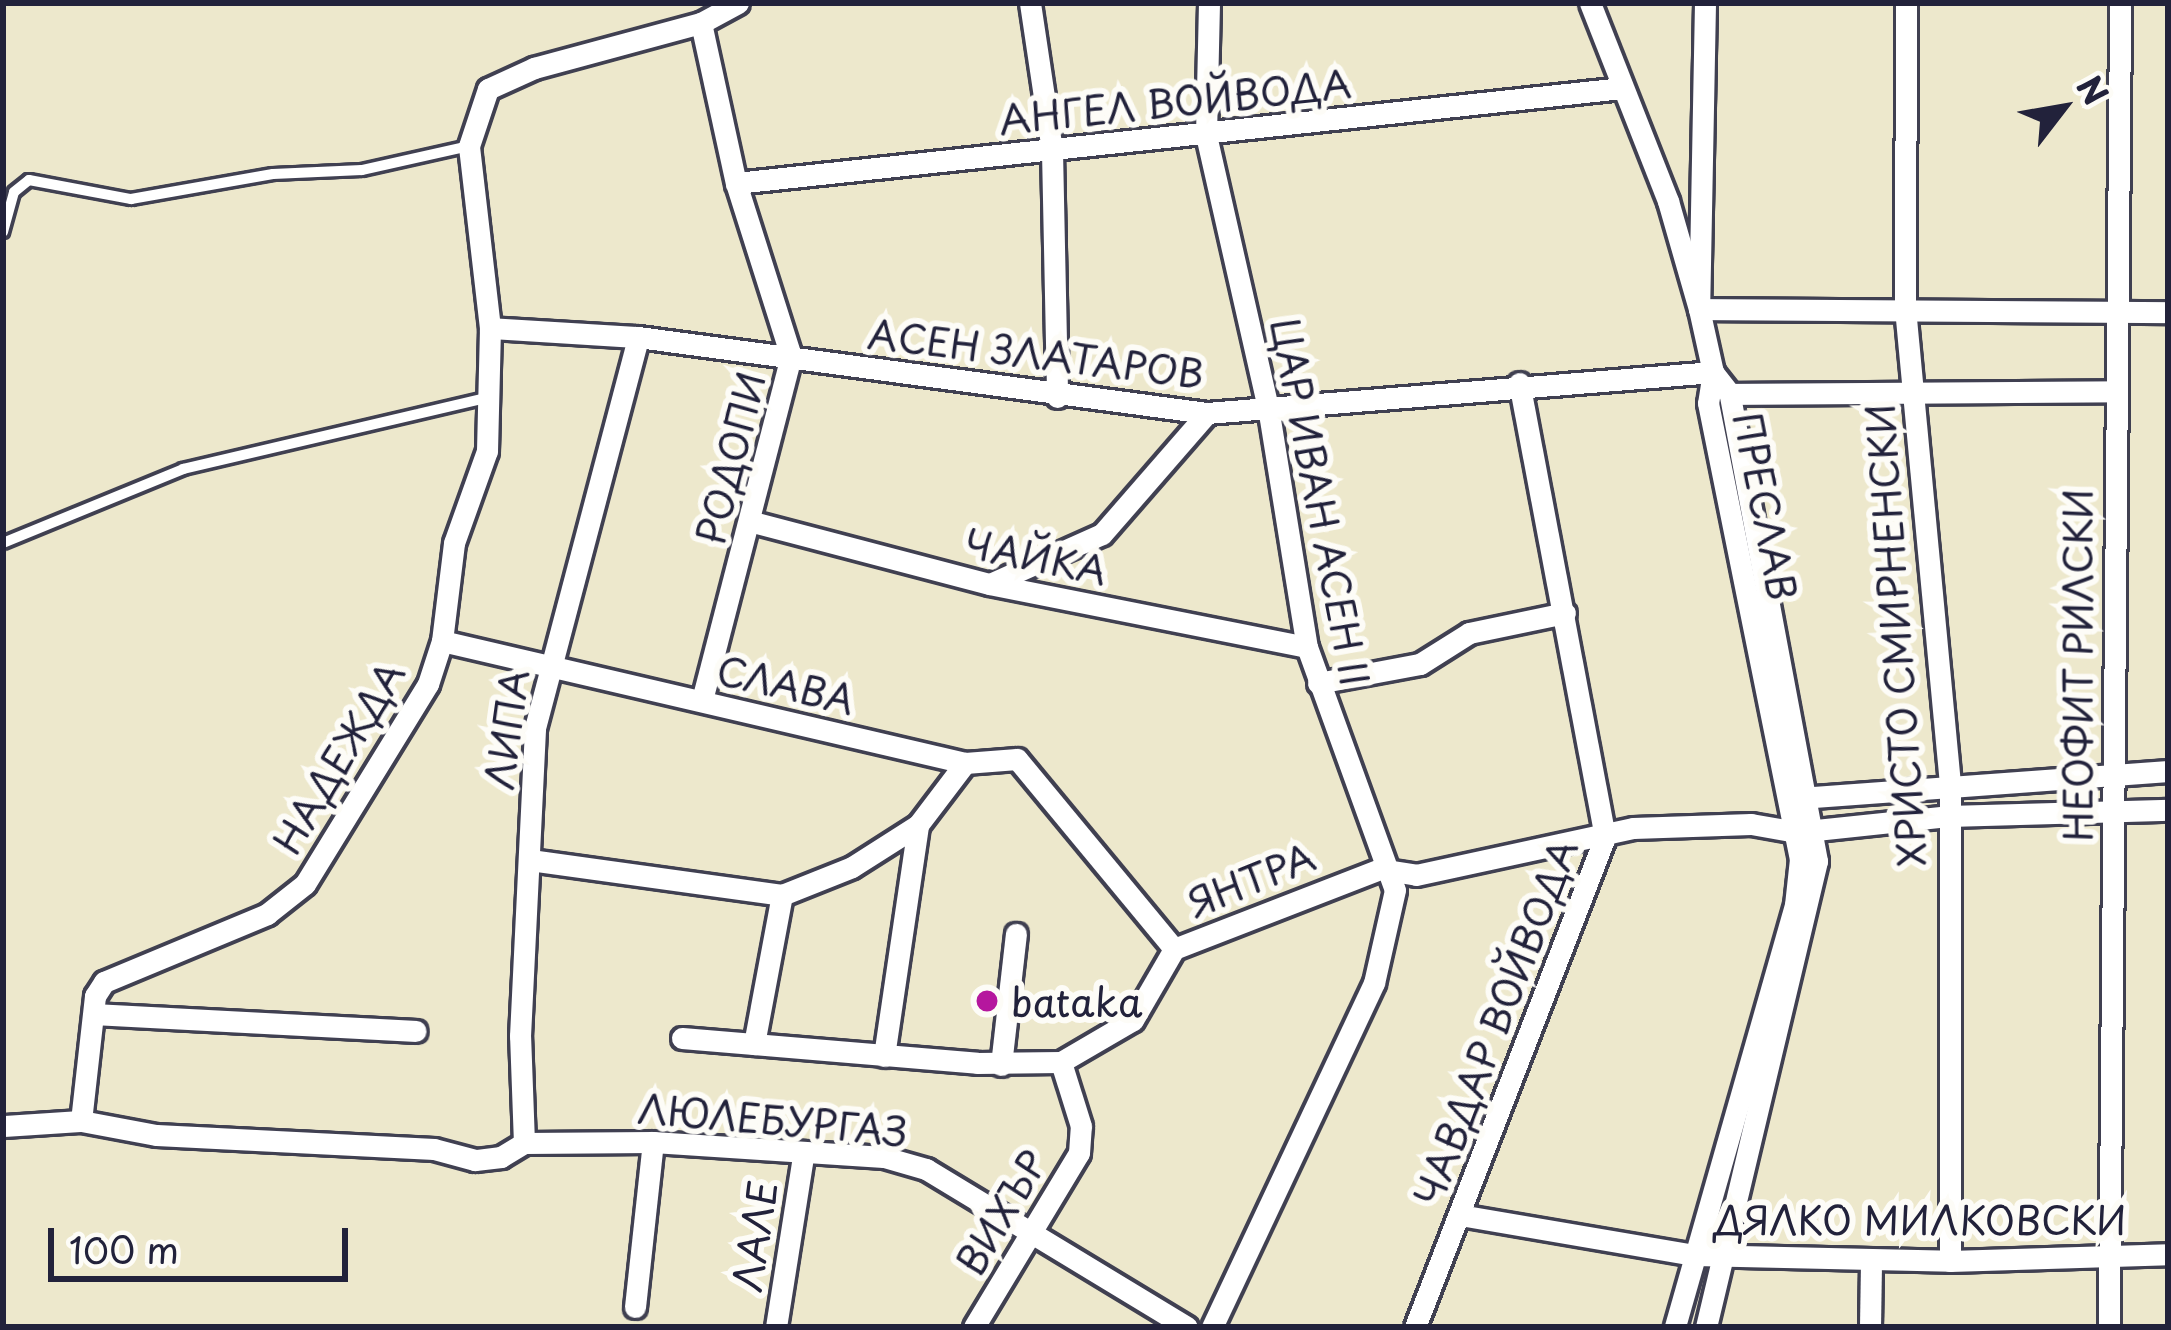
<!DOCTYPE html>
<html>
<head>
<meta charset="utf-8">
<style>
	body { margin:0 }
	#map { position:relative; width:2171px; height:1330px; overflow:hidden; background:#ede8cc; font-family:"Playpen Sans",sans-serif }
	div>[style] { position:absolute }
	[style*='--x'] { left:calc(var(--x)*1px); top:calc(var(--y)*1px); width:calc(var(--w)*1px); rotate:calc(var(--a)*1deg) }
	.roads { filter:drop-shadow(3px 0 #404051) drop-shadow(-3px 0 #404051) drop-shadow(0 3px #404051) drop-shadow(0 -3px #404051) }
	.lane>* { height:10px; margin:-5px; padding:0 5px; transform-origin:5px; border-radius:5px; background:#fff }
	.street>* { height:21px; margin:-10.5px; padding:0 10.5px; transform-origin:10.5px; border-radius:10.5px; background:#fff }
	.dots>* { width:33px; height:33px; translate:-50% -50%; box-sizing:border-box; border:6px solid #fdfcf7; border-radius:50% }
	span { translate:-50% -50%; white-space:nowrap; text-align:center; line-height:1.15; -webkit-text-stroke:12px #fdfcf7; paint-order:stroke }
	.street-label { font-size:39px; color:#22223b }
	.poi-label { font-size:39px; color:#22223b }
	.left { translate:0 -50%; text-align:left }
	.frame { position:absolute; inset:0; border:6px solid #22223b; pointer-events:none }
	.north { position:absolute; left:2003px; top:48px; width:120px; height:120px; -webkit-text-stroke:9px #fdfcf7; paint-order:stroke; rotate:59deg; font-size:33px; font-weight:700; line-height:48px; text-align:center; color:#22223b }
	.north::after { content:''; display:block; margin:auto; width:42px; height:54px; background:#22223b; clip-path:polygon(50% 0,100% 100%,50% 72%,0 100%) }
	.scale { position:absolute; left:48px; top:1228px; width:300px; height:54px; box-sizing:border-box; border:6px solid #22223b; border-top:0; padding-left:15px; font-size:36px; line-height:42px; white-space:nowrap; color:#22223b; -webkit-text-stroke:9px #fdfcf7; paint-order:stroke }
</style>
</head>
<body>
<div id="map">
	<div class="roads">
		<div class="lane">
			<div style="--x:3;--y:232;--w:41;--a:-74.6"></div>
			<div style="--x:14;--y:192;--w:19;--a:-39"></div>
			<div style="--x:29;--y:180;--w:104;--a:10.6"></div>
			<div style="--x:131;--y:199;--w:144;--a:-10"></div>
			<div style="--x:273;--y:174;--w:89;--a:-2.6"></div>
			<div style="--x:362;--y:170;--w:110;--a:-12.6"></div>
			<div style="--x:3;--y:543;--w:195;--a:-22.3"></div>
			<div style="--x:183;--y:469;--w:311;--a:-13.2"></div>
		</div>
		<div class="street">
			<div style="--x:1030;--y:3;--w:150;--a:81.5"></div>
			<div style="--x:1052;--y:151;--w:246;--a:88.8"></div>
			<div style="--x:1209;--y:3;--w:132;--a:91.3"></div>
			<div style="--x:1206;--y:135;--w:279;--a:77.2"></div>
			<div style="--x:1268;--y:407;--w:243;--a:80.8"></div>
			<div style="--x:1307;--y:647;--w:258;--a:70.1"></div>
			<div style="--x:1395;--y:890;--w:95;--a:102.7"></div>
			<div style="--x:1374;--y:983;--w:380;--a:115.2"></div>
			<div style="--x:1590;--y:3;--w:213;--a:68.5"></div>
			<div style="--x:1668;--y:201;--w:112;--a:74"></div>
			<div style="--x:1699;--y:309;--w:65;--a:77.5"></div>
			<div style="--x:1713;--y:372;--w:31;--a:99"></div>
			<div style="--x:1708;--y:403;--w:465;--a:78.6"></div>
			<div style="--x:1800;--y:859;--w:46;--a:96.2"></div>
			<div style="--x:1795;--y:905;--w:439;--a:105.9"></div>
			<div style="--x:1705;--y:3;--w:306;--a:91.1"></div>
			<div style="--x:1699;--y:309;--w:469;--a:0.4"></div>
			<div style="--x:1906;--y:3;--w:305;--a:90.2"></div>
			<div style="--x:1905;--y:308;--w:478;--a:84.6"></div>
			<div style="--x:1950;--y:784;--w:477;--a:90"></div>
			<div style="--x:701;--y:23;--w:164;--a:77.7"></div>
			<div style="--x:736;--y:183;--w:182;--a:72.4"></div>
			<div style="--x:791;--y:356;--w:356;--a:104.5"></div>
			<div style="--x:736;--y:183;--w:891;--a:-6.12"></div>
			<div style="--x:490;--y:328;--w:148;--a:3.5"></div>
			<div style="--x:638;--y:337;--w:574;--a:7.61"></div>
			<div style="--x:1207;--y:413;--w:508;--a:-4.63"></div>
			<div style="--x:1730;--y:394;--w:385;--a:-0.4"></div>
			<div style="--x:753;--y:522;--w:244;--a:14.7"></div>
			<div style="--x:989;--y:584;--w:324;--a:11.2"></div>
			<div style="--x:992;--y:583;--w:120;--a:-24"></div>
			<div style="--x:1102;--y:534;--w:160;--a:-49"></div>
			<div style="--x:442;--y:641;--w:537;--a:13.13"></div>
			<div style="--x:965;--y:763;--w:52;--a:-4.4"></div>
			<div style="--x:1017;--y:759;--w:246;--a:50.4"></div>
			<div style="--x:1318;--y:683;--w:104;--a:-10.6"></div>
			<div style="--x:1420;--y:664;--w:58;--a:-32.3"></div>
			<div style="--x:1469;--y:633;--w:98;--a:-11.8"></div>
			<div style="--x:1800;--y:798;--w:369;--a:-4.2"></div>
			<div style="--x:530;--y:860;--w:254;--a:7.9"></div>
			<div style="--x:782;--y:895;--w:75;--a:-21.8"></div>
			<div style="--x:852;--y:867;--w:78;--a:-32.5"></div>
			<div style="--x:918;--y:825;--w:78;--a:-52.8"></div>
			<div style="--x:94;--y:1014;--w:322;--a:3"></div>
			<div style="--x:682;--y:1038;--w:296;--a:4.8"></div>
			<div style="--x:977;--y:1063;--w:84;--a:-0.7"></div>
			<div style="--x:1061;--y:1062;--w:83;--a:-30.3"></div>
			<div style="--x:1133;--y:1020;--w:82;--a:-60"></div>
			<div style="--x:1174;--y:949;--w:221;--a:-21.2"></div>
			<div style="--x:1380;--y:869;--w:36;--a:9"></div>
			<div style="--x:1416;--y:875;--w:222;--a:-12.2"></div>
			<div style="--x:1633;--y:828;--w:118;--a:-1.9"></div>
			<div style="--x:1751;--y:824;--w:47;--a:9.9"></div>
			<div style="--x:1797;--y:832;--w:154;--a:-6"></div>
			<div style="--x:1950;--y:816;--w:218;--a:-1.6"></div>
			<div style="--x:754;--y:1044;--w:152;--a:-79.4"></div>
			<div style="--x:884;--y:1056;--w:233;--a:-81.6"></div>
			<div style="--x:1001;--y:1065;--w:132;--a:-83.5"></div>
			<div style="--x:3;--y:1126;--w:78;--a:-3.7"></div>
			<div style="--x:524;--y:1143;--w:27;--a:149"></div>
			<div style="--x:501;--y:1157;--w:26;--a:173"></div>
			<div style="--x:475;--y:1160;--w:42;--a:-165"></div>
			<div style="--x:434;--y:1149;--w:278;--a:-177.1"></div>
			<div style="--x:156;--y:1135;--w:76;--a:-169.4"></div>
			<div style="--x:81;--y:1121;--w:126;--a:-83.6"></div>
			<div style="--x:95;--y:996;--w:17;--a:-57"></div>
			<div style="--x:104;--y:982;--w:177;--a:-22.6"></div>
			<div style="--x:267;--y:914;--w:48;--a:-38.3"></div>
			<div style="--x:305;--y:884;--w:235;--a:-58.4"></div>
			<div style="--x:428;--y:684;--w:45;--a:-72"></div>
			<div style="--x:442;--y:641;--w:99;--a:-83"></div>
			<div style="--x:454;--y:543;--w:98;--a:-70.3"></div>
			<div style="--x:487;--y:451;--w:123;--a:-88.6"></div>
			<div style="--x:490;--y:328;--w:183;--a:-96.6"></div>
			<div style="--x:469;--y:146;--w:60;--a:-71.6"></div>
			<div style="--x:488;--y:89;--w:51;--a:-24.5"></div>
			<div style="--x:534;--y:68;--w:173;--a:-15.1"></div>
			<div style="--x:701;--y:23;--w:42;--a:-28.4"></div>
			<div style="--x:524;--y:1143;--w:107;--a:-92.1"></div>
			<div style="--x:520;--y:1036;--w:308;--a:-87.2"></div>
			<div style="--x:535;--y:728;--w:404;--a:-75.2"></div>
			<div style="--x:524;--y:1143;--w:129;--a:-0.4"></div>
			<div style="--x:653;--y:1142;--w:231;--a:3.7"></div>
			<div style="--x:884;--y:1157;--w:44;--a:15.9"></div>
			<div style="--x:926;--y:1169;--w:305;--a:31.2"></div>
			<div style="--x:1460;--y:1215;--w:238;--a:9.7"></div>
			<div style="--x:1695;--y:1255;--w:255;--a:1.3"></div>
			<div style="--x:1950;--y:1261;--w:218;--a:-1.8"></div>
			<div style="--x:635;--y:1307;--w:166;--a:-83.8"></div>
			<div style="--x:776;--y:1327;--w:173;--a:-81"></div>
			<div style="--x:974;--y:1327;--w:203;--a:-58.9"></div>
			<div style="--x:1079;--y:1153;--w:27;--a:-86"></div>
			<div style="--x:1081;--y:1126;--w:67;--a:-107.4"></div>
			<div style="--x:1415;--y:1327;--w:526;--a:-68.81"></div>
			<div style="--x:1605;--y:837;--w:462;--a:-100.7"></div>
			<div style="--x:1706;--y:1327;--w:479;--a:-76.6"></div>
			<div style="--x:1817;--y:861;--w:475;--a:-100.6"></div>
			<div style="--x:1730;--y:394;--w:28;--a:-128"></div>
			<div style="--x:1870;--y:1327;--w:66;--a:-89.1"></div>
			<div style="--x:2109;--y:1327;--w:1324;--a:-89.52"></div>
		</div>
	</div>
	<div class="dots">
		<div style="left:987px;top:1001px;background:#b5179e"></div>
	</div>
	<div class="street-label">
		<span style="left:1175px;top:101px;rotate:-6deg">АНГЕЛ ВОЙВОДА</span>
		<span style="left:1036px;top:353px;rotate:7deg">АСЕН ЗЛАТАРОВ</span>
		<span style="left:730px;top:458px;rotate:-76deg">РОДОПИ</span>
		<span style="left:1321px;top:502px;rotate:79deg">ЦАР ИВАН АСЕН II</span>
		<span style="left:1766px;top:506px;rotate:79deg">ПРЕСЛАВ</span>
		<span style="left:1036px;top:556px;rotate:12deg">ЧАЙКА</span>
		<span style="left:1895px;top:635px;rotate:-94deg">ХРИСТО СМИРНЕНСКИ</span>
		<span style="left:2077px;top:665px;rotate:-90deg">НЕОФИТ РИЛСКИ</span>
		<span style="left:786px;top:684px;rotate:13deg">СЛАВА</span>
		<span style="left:506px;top:729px;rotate:-82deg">ЛИПА</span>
		<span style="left:338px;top:757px;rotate:-59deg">НАДЕЖДА</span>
		<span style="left:1251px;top:879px;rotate:-22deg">ЯНТРА</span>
		<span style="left:1495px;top:1022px;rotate:-69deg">ЧАВДАР ВОЙВОДА</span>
		<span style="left:773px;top:1119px;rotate:5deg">ЛЮЛЕБУРГАЗ</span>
		<span style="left:1001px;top:1212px;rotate:-59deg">ВИХЪР</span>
		<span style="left:1920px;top:1219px">ДЯЛКО МИЛКОВСКИ</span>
		<span style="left:754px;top:1236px;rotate:-81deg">ЛАЛЕ</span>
	</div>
	<div class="poi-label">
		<span class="left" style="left:1011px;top:1001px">bataka</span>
	</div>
	<div class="frame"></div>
	<div class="north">N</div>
	<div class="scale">100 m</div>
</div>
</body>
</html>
